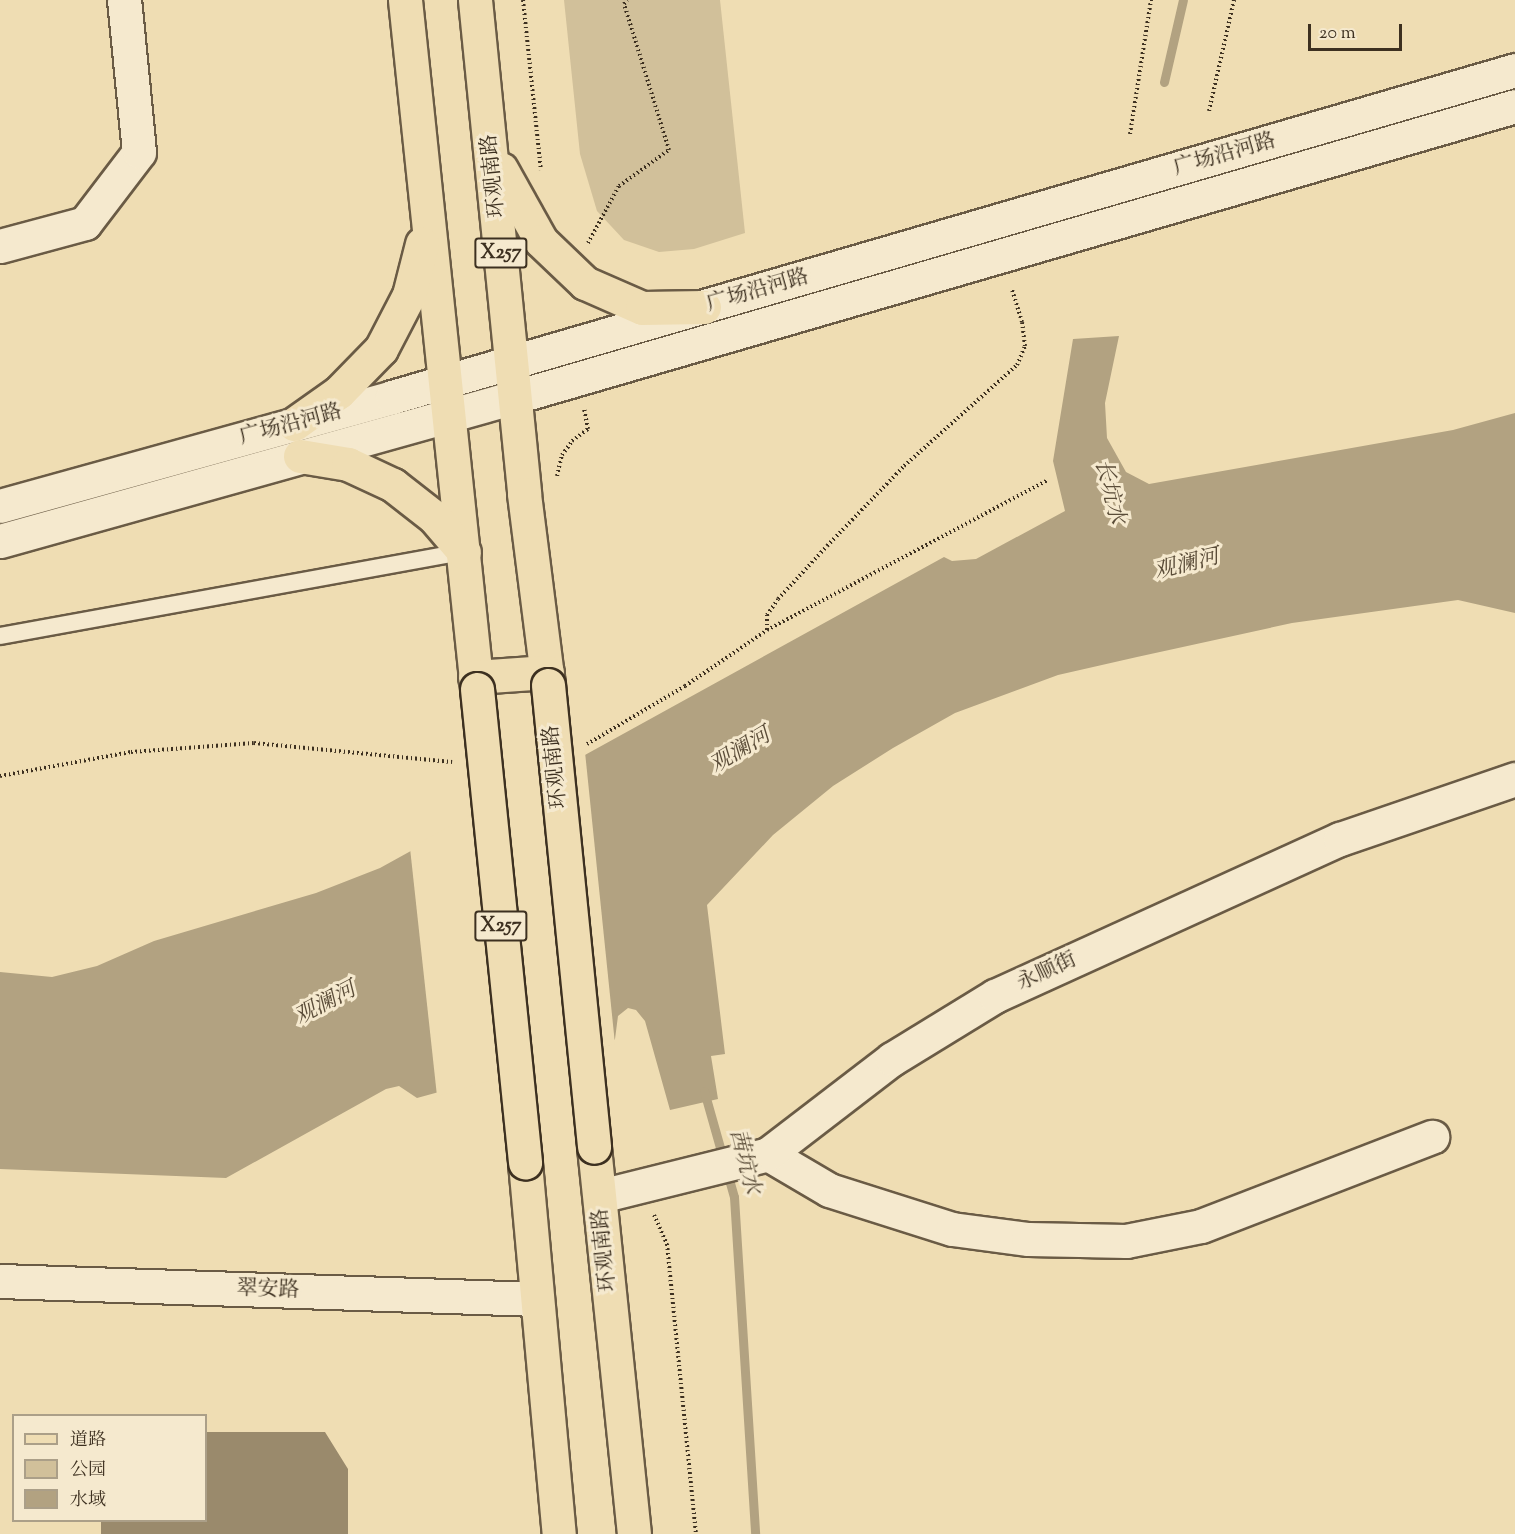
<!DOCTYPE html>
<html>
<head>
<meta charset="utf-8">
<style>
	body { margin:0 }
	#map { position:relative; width:1515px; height:1534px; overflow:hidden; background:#efddb3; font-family:"Sorts Mill Goudy","Noto Serif SC",serif }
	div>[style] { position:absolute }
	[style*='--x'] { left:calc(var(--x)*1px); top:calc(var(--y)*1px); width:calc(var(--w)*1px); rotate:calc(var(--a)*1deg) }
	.green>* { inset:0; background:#d1c09a }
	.water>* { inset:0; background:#b2a281 }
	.pier>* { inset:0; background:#efddb3 }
	.stream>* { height:9px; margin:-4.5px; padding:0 4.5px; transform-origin:4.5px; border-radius:4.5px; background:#b2a281 }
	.building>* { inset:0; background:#9a8a6c }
	.path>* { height:4px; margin-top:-2px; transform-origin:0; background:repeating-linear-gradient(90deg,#3d3020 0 1.5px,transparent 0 4.5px) }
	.roads { filter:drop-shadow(2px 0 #6a5b45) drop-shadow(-2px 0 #6a5b45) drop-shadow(0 2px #6a5b45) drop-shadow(0 -2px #6a5b45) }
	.lane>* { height:16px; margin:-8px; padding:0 8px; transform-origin:8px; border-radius:8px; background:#f5e9ce }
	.street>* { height:33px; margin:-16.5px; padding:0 16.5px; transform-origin:16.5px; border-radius:16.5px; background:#f5e9ce }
	.secondary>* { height:33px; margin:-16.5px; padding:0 16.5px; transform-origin:16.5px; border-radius:16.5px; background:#f5e9ce }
	.primary>* { height:33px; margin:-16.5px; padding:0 16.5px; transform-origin:16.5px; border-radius:16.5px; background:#efddb3 }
	.bridges { filter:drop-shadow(2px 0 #3d3020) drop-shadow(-2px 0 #3d3020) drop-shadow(0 2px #3d3020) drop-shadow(0 -2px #3d3020) }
	.primary-bridge>* { height:33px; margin:-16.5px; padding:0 16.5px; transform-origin:16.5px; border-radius:16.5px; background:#efddb3 }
	span { translate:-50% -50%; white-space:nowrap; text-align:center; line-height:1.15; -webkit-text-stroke:6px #f5e9ce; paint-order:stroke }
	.shield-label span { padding:2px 4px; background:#f5e9ce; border:2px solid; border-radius:4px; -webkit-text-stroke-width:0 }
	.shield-label { font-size:20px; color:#3d3020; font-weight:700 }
	.street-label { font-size:21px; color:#3d3020 }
	.water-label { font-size:22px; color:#5a4c38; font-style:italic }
	.legend { position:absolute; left:12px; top:1414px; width:195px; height:108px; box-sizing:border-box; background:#f5e9ce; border:2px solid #ab9f88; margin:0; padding:8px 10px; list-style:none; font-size:18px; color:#3d3020 }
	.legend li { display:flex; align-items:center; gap:12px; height:30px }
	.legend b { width:30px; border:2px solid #ab9f88 }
	.scale { position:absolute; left:1308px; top:24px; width:94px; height:27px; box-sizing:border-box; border:3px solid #3d3020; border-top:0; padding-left:8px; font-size:18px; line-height:21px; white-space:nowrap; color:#3d3020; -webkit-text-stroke:4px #f5e9ce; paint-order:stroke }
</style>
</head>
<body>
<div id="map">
	<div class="green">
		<div style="clip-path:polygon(564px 0,720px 0,745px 233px,694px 249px,659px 252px,624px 240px,597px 211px,580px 154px)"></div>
	</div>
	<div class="water">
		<div style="clip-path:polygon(1119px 336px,1105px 403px,1107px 438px,1126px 472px,1149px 484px,1453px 430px,1515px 413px,1515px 613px,1458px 600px,1292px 623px,1137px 657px,1058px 675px,955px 713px,893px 748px,833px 786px,773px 835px,707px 905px,725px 1054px,711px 1056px,718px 1099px,670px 1110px,645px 1021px,636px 1010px,628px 1008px,618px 1016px,615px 1039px,610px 1045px,417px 1098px,399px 1086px,386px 1089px,226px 1178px,0 1169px,0 972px,52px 977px,97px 966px,154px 941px,316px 893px,380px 868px,944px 557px,952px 561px,976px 559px,1065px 511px,1053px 461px,1073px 339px)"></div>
	</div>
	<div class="pier">
		<div style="clip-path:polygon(585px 752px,615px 1044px,437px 1096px,410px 848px)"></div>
	</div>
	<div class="stream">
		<div style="--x:1164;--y:82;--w:84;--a:-77"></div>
		<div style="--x:704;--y:1091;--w:110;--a:74.2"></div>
		<div style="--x:734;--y:1197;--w:338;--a:86.4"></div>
	</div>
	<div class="building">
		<div style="clip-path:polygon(206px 1432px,325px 1432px,348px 1469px,348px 1534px,101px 1534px,101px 1520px,206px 1520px)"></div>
	</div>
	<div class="path">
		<div style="--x:523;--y:0;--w:171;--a:84"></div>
		<div style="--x:1209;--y:111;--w:114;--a:-77.3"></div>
		<div style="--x:1130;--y:134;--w:136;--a:-81.1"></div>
		<div style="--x:588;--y:243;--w:65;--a:-61.5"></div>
		<div style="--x:619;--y:186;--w:62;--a:-35.8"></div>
		<div style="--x:669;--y:150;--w:153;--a:-107.1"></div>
		<div style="--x:624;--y:4;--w:5;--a:-53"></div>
		<div style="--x:557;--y:476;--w:22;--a:-77"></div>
		<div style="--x:562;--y:455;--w:17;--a:-54"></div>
		<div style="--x:572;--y:441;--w:20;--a:-37"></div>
		<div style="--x:588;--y:429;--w:20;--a:-101"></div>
		<div style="--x:767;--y:630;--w:15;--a:-90"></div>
		<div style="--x:767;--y:615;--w:19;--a:-55"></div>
		<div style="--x:778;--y:599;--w:72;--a:-47.2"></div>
		<div style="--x:827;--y:546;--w:111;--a:-46.1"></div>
		<div style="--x:904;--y:466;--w:152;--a:-41.8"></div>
		<div style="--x:1017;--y:365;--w:21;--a:-67"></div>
		<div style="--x:1025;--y:346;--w:24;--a:-97"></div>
		<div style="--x:1022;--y:322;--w:34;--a:-107"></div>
		<div style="--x:587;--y:744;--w:114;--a:-30.6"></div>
		<div style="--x:685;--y:686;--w:99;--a:-34.3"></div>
		<div style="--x:767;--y:630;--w:319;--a:-28.1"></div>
		<div style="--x:0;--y:776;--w:133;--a:-10.4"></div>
		<div style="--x:131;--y:752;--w:123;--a:-4.2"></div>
		<div style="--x:254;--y:743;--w:199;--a:5.5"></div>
		<div style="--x:654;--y:1215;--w:32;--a:66"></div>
		<div style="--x:667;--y:1244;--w:291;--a:84.3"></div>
	</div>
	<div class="roads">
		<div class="lane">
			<div style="--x:0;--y:636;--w:472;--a:-10.3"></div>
		</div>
		<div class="street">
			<div style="--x:0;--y:246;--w:88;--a:-15.1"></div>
			<div style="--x:85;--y:223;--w:89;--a:-52.7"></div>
			<div style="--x:139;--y:152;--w:153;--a:-95.6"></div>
			<div style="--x:768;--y:1154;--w:71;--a:30.5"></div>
			<div style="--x:829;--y:1190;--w:129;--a:17.6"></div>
			<div style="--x:952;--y:1229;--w:77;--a:7.5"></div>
			<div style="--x:1028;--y:1239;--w:98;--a:1.2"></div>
			<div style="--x:1126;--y:1241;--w:76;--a:-11.3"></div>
			<div style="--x:1201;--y:1226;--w:248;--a:-21.1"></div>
			<div style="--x:0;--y:1281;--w:536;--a:1.92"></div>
		</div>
		<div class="secondary">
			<div style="--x:0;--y:506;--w:407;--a:-15.5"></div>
			<div style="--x:392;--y:397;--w:1170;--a:-16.23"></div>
			<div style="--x:0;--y:541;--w:535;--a:-15.62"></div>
			<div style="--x:515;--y:397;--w:1041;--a:-16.22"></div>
			<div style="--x:600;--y:1196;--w:173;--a:-14"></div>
			<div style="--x:768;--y:1154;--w:156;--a:-37.5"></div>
			<div style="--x:892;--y:1059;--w:121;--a:-31.5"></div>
			<div style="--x:995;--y:996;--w:379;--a:-24.5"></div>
			<div style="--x:1340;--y:839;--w:185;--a:-18.9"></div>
		</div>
		<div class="primary">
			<div style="--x:405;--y:0;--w:693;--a:84.03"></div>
			<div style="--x:475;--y:0;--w:496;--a:84.3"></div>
			<div style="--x:524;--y:494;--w:193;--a:82.8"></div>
			<div style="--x:501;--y:169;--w:82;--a:60.9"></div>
			<div style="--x:541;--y:241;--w:61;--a:43.7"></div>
			<div style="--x:585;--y:283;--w:62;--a:23.7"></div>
			<div style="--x:642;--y:308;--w:62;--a:-0.9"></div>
			<div style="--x:294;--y:424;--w:55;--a:-35.4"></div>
			<div style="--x:339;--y:392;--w:60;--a:-45.7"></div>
			<div style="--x:381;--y:349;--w:61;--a:-62.6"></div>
			<div style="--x:409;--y:295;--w:53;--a:-75.7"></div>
			<div style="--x:300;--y:456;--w:49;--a:9.5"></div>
			<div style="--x:348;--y:464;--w:50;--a:25"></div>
			<div style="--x:393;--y:485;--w:52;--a:38"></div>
			<div style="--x:434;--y:517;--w:46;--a:49.4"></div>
			<div style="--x:475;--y:677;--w:72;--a:-4"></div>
			<div style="--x:594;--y:1147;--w:389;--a:84.1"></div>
			<div style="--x:525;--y:1163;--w:373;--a:84.8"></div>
		</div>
	</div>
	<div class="bridges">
		<div class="primary-bridge">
			<div style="--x:548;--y:685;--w:464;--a:84.3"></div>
			<div style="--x:477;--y:689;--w:476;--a:84.2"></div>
		</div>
	</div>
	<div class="shield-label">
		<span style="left:501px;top:253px">X257</span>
		<span style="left:501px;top:926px">X257</span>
	</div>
	<div class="street-label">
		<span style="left:1225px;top:155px;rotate:-16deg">广场沿河路</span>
		<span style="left:494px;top:176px;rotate:-96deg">环观南路</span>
		<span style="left:758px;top:291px;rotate:-16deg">广场沿河路</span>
		<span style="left:291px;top:425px;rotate:-15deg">广场沿河路</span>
		<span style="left:556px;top:767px;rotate:-96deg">环观南路</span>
		<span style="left:1047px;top:972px;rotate:-25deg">永顺街</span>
		<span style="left:605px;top:1250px;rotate:-96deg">环观南路</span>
		<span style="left:268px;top:1290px;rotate:2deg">翠安路</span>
	</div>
	<div class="water-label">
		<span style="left:1108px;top:492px;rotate:76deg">长坑水</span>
		<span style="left:1187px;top:566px;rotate:-14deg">观澜河</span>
		<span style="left:741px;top:752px;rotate:-31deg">观澜河</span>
		<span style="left:326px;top:1005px;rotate:-28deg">观澜河</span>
		<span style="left:743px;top:1162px;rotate:76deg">茜坑水</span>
	</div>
	<ul class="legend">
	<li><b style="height:8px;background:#efddb3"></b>道路</li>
	<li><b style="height:16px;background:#d1c09a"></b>公园</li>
	<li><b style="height:16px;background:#b2a281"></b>水域</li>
	</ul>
	<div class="scale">20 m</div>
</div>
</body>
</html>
